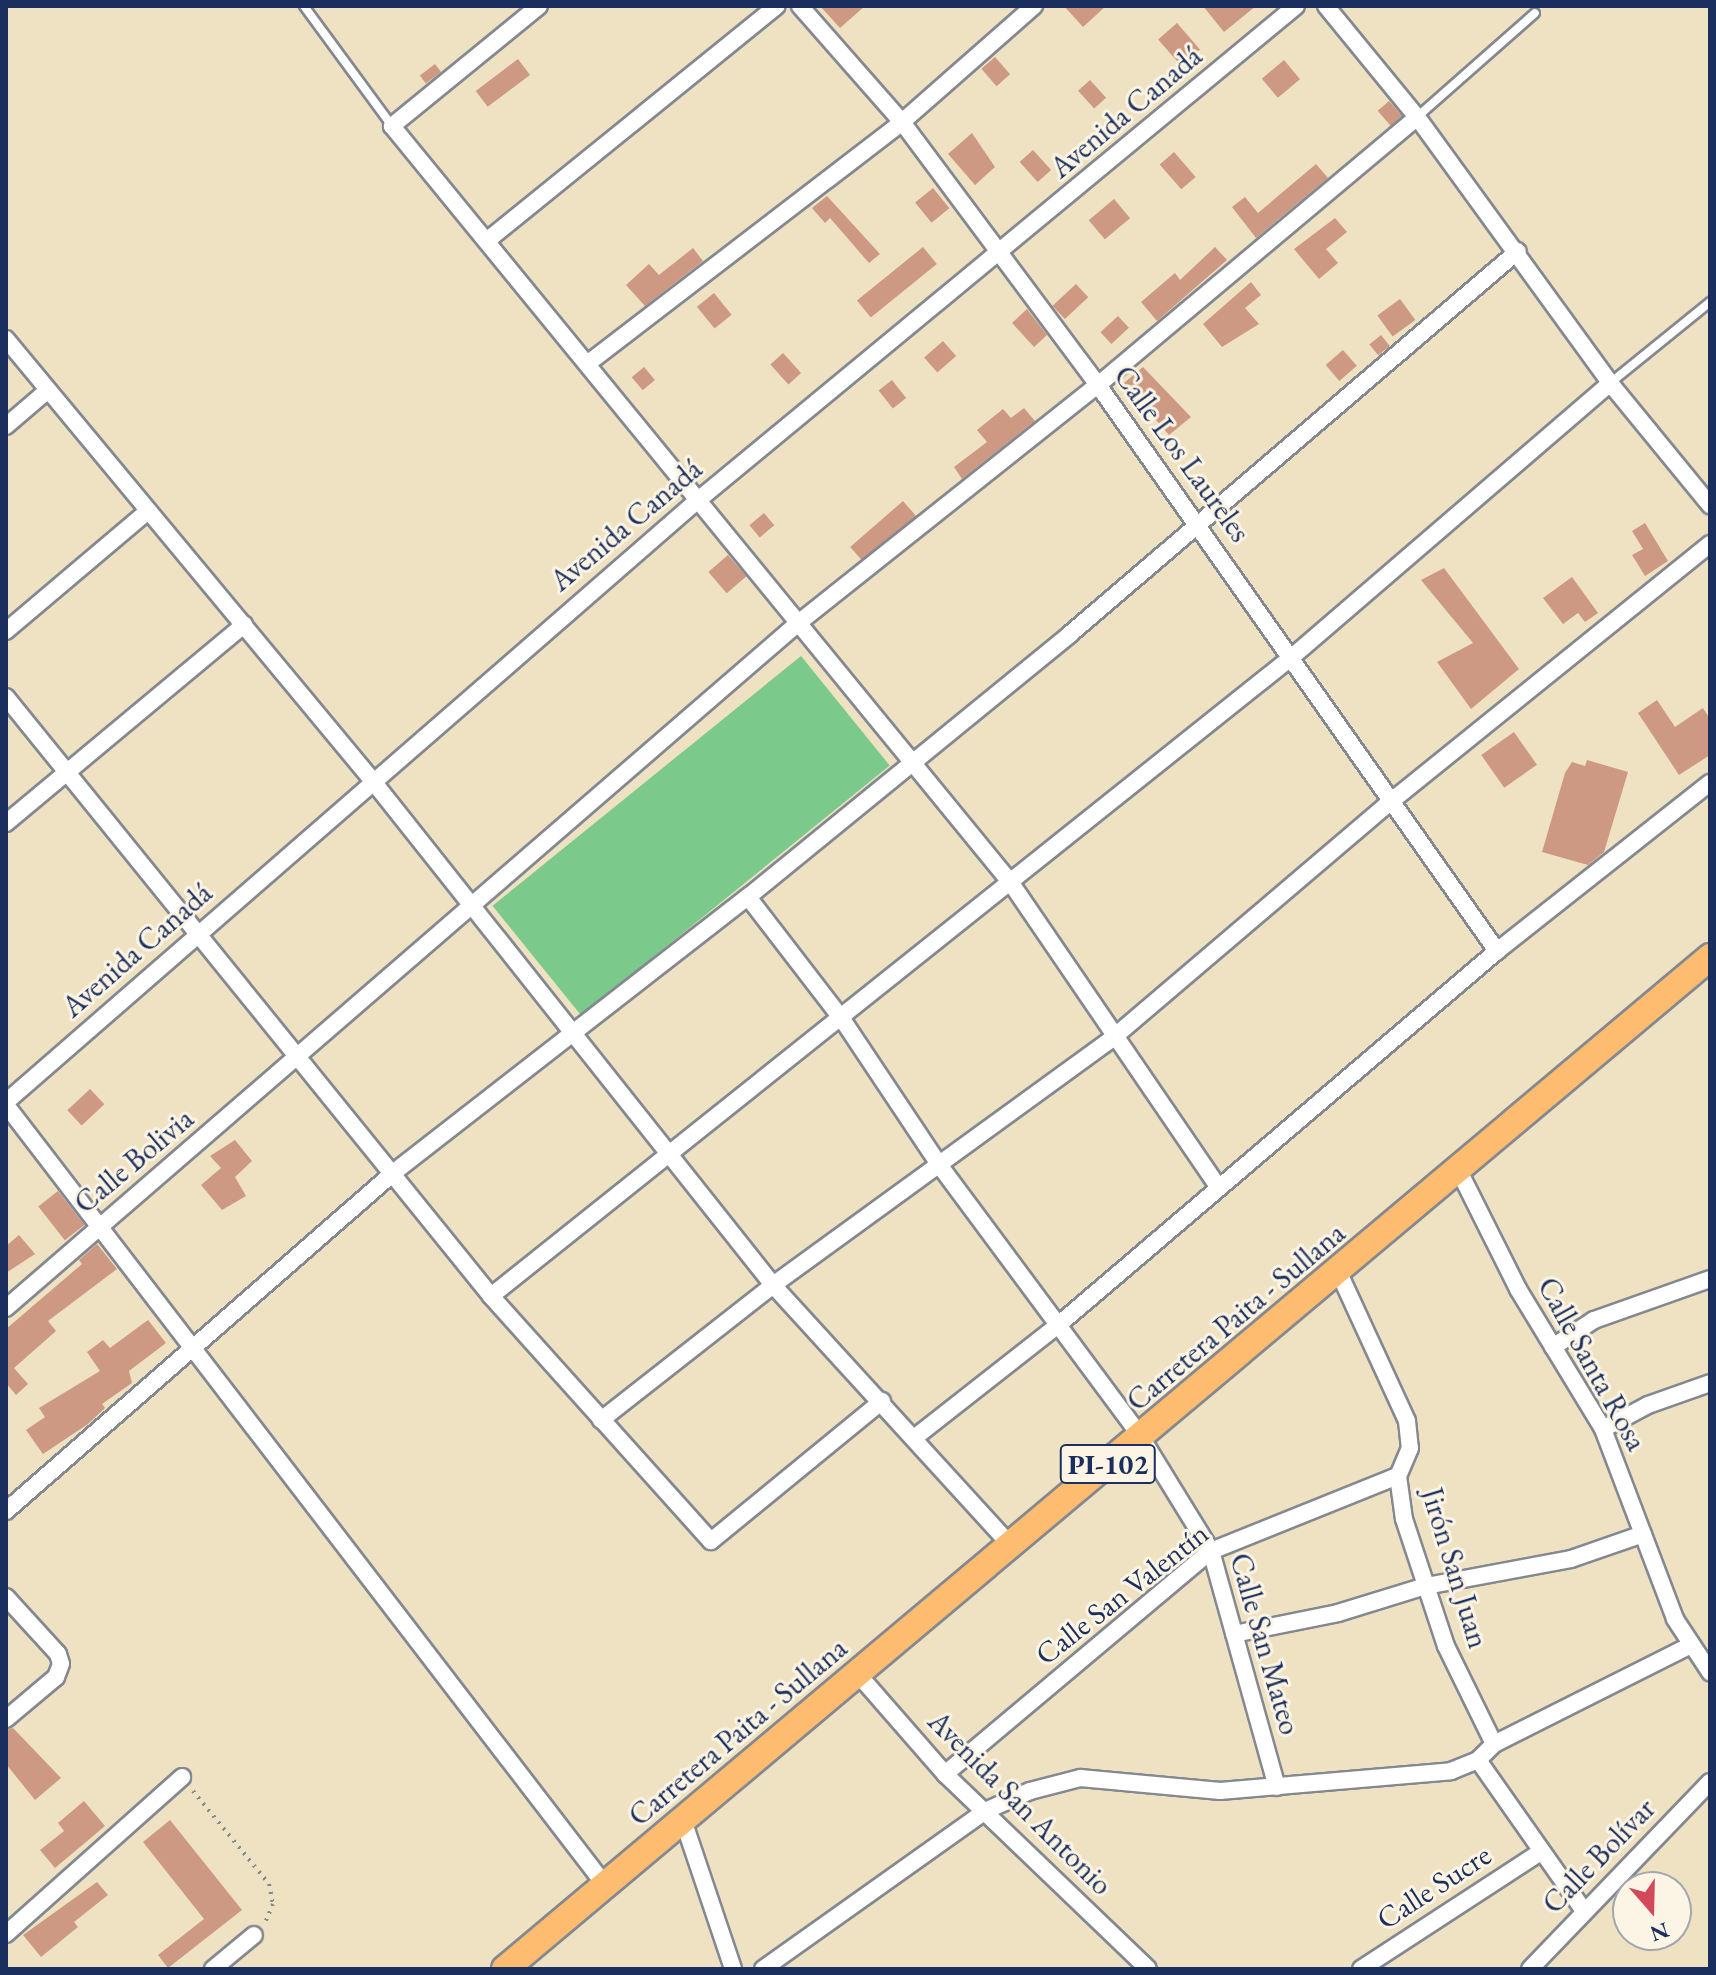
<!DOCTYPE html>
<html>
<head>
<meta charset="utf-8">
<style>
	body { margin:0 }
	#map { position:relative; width:1716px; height:1975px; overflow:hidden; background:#eee2c2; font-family:"EB Garamond",serif }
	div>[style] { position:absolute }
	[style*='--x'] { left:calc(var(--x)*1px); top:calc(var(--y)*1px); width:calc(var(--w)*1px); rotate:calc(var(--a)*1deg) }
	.green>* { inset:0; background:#7cca8b; transform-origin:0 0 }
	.building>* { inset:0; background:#ce9982; transform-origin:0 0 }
	.path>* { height:4px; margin-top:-2px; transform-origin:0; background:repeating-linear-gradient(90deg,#848890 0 2px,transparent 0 8px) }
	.roads { filter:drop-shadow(2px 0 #848890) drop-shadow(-2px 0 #848890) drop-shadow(0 2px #848890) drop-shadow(0 -2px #848890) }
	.lane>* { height:8px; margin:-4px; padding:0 4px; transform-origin:4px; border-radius:4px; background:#fff }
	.street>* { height:16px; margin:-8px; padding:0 8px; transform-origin:8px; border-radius:8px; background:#fff }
	.primary>* { height:26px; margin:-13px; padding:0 13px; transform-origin:13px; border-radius:13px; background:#febc70 }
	span { translate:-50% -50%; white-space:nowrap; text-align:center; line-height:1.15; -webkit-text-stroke:6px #fcf5e5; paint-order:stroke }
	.shield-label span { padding:2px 6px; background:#fcf5e5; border:2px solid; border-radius:6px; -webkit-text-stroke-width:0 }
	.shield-label { font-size:28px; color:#1b2f5e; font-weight:700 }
	.street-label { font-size:30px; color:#1b2f5e }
	.frame { position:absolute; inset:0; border:8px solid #1b2f5e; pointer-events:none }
	.north { position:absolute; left:1612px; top:1871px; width:80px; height:80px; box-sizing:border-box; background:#fcf5e5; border:2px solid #a2a6af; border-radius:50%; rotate:160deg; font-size:22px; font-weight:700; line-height:32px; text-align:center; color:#1b2f5e }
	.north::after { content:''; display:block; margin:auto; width:28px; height:36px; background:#d1495b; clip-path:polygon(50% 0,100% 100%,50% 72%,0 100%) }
</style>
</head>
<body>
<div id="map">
	<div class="green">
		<div style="left:801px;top:656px;width:141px;height:397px;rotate:51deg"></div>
	</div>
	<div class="building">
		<div style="clip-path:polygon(820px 6px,865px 6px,840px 28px)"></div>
		<div style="clip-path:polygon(1064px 6px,1106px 6px,1083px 27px)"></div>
		<div style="clip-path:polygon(1203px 6px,1256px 6px,1224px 32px)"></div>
		<div style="left:1177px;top:23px;width:35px;height:25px;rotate:49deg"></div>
		<div style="left:995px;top:57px;width:23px;height:18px;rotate:49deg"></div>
		<div style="left:518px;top:59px;width:20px;height:53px;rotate:53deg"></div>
		<div style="left:1284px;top:60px;width:25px;height:29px;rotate:50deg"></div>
		<div style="left:435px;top:64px;width:10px;height:19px;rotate:53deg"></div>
		<div style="left:1090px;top:80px;width:24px;height:16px;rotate:48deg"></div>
		<div style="left:1389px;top:101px;width:20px;height:15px;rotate:49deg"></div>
		<div style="clip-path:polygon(972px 133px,995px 167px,975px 185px,948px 154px)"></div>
		<div style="left:1033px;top:150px;width:27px;height:18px;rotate:48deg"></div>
		<div style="left:1174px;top:152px;width:33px;height:19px;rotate:49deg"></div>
		<div style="clip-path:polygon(1316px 164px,1328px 178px,1256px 238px,1232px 207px,1245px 197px,1258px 213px)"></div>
		<div style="left:933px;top:188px;width:26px;height:23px;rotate:51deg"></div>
		<div style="clip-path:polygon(827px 196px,880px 254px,869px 263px,830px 218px,825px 223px,812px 208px)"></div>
		<div style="left:1114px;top:199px;width:25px;height:33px;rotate:50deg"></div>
		<div style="clip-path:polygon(1335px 218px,1347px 232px,1326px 249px,1338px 263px,1319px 279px,1294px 249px)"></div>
		<div style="left:923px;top:247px;width:22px;height:85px;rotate:51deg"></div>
		<div style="clip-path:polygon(1215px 247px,1227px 260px,1157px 321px,1141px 302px,1175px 273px,1180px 280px)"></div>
		<div style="clip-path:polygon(693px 248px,703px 261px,645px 306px,626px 285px,649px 264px,659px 275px)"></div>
		<div style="clip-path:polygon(1251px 282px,1261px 295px,1245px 308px,1259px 324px,1222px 347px,1203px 324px)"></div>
		<div style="left:1076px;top:284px;width:18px;height:32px;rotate:47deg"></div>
		<div style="left:714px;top:293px;width:28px;height:22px;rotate:51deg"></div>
		<div style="left:1400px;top:299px;width:26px;height:28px;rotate:54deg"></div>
		<div style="clip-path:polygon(1027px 309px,1047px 335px,1034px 347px,1012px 323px)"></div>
		<div style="left:1118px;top:316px;width:16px;height:24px;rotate:47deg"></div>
		<div style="left:1381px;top:335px;width:14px;height:15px;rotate:51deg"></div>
		<div style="left:943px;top:341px;width:20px;height:25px;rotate:49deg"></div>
		<div style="left:1343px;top:350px;width:21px;height:23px;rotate:49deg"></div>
		<div style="left:783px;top:353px;width:27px;height:17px;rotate:48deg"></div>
		<div style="left:644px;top:367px;width:17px;height:16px;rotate:50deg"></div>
		<div style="clip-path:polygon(1143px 367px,1191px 417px,1169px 435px,1124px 383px)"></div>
		<div style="left:892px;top:380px;width:23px;height:17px;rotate:52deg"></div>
		<div style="clip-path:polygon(1024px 408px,1035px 421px,962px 479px,954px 467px,987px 442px,977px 430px,1003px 409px,1011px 418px)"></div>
		<div style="left:903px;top:501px;width:20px;height:70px;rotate:49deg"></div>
		<div style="left:764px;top:513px;width:16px;height:19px;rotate:50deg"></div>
		<div style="clip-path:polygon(1645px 523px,1668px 561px,1645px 576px,1632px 555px,1643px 549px,1632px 531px)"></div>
		<div style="left:728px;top:555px;width:28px;height:26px;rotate:49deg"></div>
		<div style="clip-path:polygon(1444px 568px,1519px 669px,1471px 709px,1437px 662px,1473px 643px,1421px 580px)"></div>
		<div style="clip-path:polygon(1572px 577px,1598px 613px,1585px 622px,1578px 613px,1563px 624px,1543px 598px)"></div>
		<div style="clip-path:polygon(1657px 700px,1675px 727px,1703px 708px,1710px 719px,1710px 755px,1679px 775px,1638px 713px)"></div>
		<div style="left:1514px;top:732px;width:40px;height:40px;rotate:55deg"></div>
		<div style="clip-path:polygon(1587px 760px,1628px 772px,1604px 852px,1588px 865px,1542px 852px,1565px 773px,1572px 762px,1585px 766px)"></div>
		<div style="left:90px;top:1089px;width:21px;height:31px;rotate:47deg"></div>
		<div style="clip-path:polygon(235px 1140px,252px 1161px,235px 1177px,246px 1196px,222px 1210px,201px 1185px,221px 1168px,210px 1156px)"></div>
		<div style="left:58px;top:1191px;width:43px;height:25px;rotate:52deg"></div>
		<div style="clip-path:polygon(19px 1235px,35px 1254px,6px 1273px,6px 1246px)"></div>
		<div style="clip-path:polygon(97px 1244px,117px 1269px,48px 1321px,56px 1331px,14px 1368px,28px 1384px,16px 1395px,6px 1383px,6px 1329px,82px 1264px,79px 1260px)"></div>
		<div style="clip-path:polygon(148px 1320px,166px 1343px,129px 1371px,132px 1383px,102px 1404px,105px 1408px,88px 1424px,43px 1454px,26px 1430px,45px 1417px,39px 1408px,100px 1371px,87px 1352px,103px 1340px,110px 1348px)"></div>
		<div style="clip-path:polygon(13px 1728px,61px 1778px,35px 1800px,6px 1764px,6px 1730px)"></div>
		<div style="clip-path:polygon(84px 1801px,105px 1826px,55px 1868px,40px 1850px,64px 1831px,58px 1823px)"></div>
		<div style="clip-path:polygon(170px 1820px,242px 1910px,168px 1968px,158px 1955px,204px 1919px,143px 1842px)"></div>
		<div style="clip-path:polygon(97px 1882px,108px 1895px,74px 1922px,78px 1927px,41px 1957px,23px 1935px)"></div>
	</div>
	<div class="path">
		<div style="--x:193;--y:1791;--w:120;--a:50.7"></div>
		<div style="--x:269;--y:1884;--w:20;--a:79"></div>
		<div style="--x:273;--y:1904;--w:23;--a:113"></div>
	</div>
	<div class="roads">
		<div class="lane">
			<div style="--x:304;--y:6;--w:149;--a:53.7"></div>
			<div style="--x:1417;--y:117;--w:157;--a:-41.4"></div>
			<div style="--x:1610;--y:383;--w:129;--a:-39"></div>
		</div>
		<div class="street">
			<div style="--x:539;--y:6;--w:190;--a:140.8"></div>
			<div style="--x:392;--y:126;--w:978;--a:50.73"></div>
			<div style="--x:1011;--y:883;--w:369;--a:55.7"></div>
			<div style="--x:800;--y:6;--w:154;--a:48.7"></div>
			<div style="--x:902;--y:122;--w:328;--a:53.3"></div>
			<div style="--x:1098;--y:385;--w:693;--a:54.82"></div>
			<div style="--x:1326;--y:6;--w:144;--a:50.7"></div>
			<div style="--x:1417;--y:117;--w:329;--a:54"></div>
			<div style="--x:1610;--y:383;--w:158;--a:50.7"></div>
			<div style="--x:489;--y:239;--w:370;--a:-39"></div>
			<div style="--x:6;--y:339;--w:573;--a:50.31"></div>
			<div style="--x:372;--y:780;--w:645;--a:51.55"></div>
			<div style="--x:773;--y:1285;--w:352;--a:47.6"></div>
			<div style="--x:587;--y:364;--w:397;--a:-37.5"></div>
			<div style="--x:902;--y:122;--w:176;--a:-41.3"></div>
			<div style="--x:6;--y:426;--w:55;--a:-40.6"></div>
			<div style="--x:6;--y:631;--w:186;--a:-40.2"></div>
			<div style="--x:6;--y:697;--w:771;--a:51"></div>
			<div style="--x:491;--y:1296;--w:329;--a:48.1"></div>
			<div style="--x:711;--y:1541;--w:221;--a:-39.3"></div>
			<div style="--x:6;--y:823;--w:310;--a:-39.8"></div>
			<div style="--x:748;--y:897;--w:154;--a:52.4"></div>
			<div style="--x:842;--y:1019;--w:177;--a:56.3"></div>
			<div style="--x:940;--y:1166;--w:337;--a:53.4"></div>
			<div style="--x:1141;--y:1437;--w:134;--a:58.4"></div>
			<div style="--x:1211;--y:1551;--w:245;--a:74.4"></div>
			<div style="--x:6;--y:1102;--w:916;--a:-41.02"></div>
			<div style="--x:697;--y:501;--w:777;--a:-39.57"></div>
			<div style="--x:6;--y:1105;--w:983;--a:52.48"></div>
			<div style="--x:1459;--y:1171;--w:132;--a:63.4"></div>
			<div style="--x:1518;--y:1289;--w:164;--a:58.7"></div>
			<div style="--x:1603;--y:1429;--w:203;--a:69.2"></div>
			<div style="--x:1675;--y:1619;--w:64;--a:56.6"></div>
			<div style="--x:1339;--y:1273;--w:163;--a:65.3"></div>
			<div style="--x:1407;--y:1421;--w:27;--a:84"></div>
			<div style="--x:1410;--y:1448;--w:30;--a:113"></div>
			<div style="--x:1398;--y:1476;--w:43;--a:82.1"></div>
			<div style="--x:1404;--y:1519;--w:134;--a:71.7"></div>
			<div style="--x:1446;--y:1646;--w:109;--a:63.9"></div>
			<div style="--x:491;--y:1296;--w:1026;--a:-38.59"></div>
			<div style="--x:1293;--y:656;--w:418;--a:-40.7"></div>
			<div style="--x:6;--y:1308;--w:1046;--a:-40.85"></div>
			<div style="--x:797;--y:624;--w:384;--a:-38.5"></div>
			<div style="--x:1098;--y:385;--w:417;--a:-40"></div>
			<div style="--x:1553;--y:1347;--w:49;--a:-33.4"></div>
			<div style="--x:1594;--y:1320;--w:123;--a:-19.5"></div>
			<div style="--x:601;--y:1420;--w:219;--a:-38.1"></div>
			<div style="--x:773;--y:1285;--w:422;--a:-36"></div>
			<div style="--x:1114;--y:1037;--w:367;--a:-40.4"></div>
			<div style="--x:1394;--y:799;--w:406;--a:-38.9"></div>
			<div style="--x:1603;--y:1429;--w:51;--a:-28.1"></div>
			<div style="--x:1648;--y:1405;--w:66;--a:-19.5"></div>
			<div style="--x:914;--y:1438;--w:182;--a:-38.1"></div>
			<div style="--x:1057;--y:1326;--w:578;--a:-40.44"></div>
			<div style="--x:1497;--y:951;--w:271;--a:-38.3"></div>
			<div style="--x:6;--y:1511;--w:514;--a:-41.13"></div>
			<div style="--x:393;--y:1173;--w:450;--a:-37.9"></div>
			<div style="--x:748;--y:897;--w:416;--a:-39.2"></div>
			<div style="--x:1070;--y:634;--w:589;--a:-40.53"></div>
			<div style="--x:6;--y:1597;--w:77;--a:47.6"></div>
			<div style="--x:58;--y:1654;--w:10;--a:73"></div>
			<div style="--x:61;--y:1664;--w:14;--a:111"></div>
			<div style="--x:56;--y:1677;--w:65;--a:140"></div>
			<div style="--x:1234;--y:1634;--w:106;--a:-11.4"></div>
			<div style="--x:1338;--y:1613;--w:92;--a:-17.1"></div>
			<div style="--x:1426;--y:1586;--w:147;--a:-10.5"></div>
			<div style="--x:1571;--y:1559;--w:76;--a:-19.1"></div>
			<div style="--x:857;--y:1673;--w:134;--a:48.9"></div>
			<div style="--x:945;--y:1774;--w:281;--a:43.8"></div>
			<div style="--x:1478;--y:1760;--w:184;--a:54.9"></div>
			<div style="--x:945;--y:1774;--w:347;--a:-40"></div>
			<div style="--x:1211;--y:1551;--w:201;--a:-21.9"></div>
			<div style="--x:683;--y:1820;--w:157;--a:71.4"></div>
			<div style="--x:6;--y:1934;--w:236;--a:-41.7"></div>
			<div style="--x:213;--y:1969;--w:53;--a:-39.7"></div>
			<div style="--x:763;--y:1969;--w:272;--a:-35.4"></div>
			<div style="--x:985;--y:1811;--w:49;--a:-24"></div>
			<div style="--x:1030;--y:1791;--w:52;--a:-14.6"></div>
			<div style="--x:1080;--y:1778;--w:141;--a:5.3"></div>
			<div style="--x:1220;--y:1791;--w:232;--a:-4.9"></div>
			<div style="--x:1451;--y:1771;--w:29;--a:-22"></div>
			<div style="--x:1478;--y:1760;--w:23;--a:-45"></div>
			<div style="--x:1494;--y:1744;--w:218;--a:-26.7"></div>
			<div style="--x:1361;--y:1969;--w:212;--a:-33.1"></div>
			<div style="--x:1530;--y:1969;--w:260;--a:-46.1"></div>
		</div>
		<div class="primary">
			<div style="--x:505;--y:1969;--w:1574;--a:-40.02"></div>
		</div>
	</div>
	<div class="shield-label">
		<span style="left:1108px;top:1464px">PI-102</span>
	</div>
	<div class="street-label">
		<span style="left:1126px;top:112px;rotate:-40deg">Avenida Canadá</span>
		<span style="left:1182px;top:454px;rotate:54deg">Calle Los Laureles</span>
		<span style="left:626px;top:525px;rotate:-40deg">Avenida Canadá</span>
		<span style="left:137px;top:950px;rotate:-41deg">Avenida Canadá</span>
		<span style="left:134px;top:1161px;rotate:-40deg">Calle Bolivia</span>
		<span style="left:1236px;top:1317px;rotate:-40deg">Carretera Paita - Sullana</span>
		<span style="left:1592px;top:1364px;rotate:61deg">Calle Santa Rosa</span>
		<span style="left:1455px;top:1568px;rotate:73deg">Jirón San Juan</span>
		<span style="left:1122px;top:1594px;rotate:-38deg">Calle San Valentín</span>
		<span style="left:1265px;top:1644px;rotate:74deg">Calle San Mateo</span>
		<span style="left:738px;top:1732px;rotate:-40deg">Carretera Paita - Sullana</span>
		<span style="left:1020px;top:1803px;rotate:45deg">Avenida San Antonio</span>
		<span style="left:1599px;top:1856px;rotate:-46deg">Calle Bolívar</span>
		<span style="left:1434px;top:1887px;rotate:-33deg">Calle Sucre</span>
	</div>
	<div class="frame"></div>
	<div class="north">N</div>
</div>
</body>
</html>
